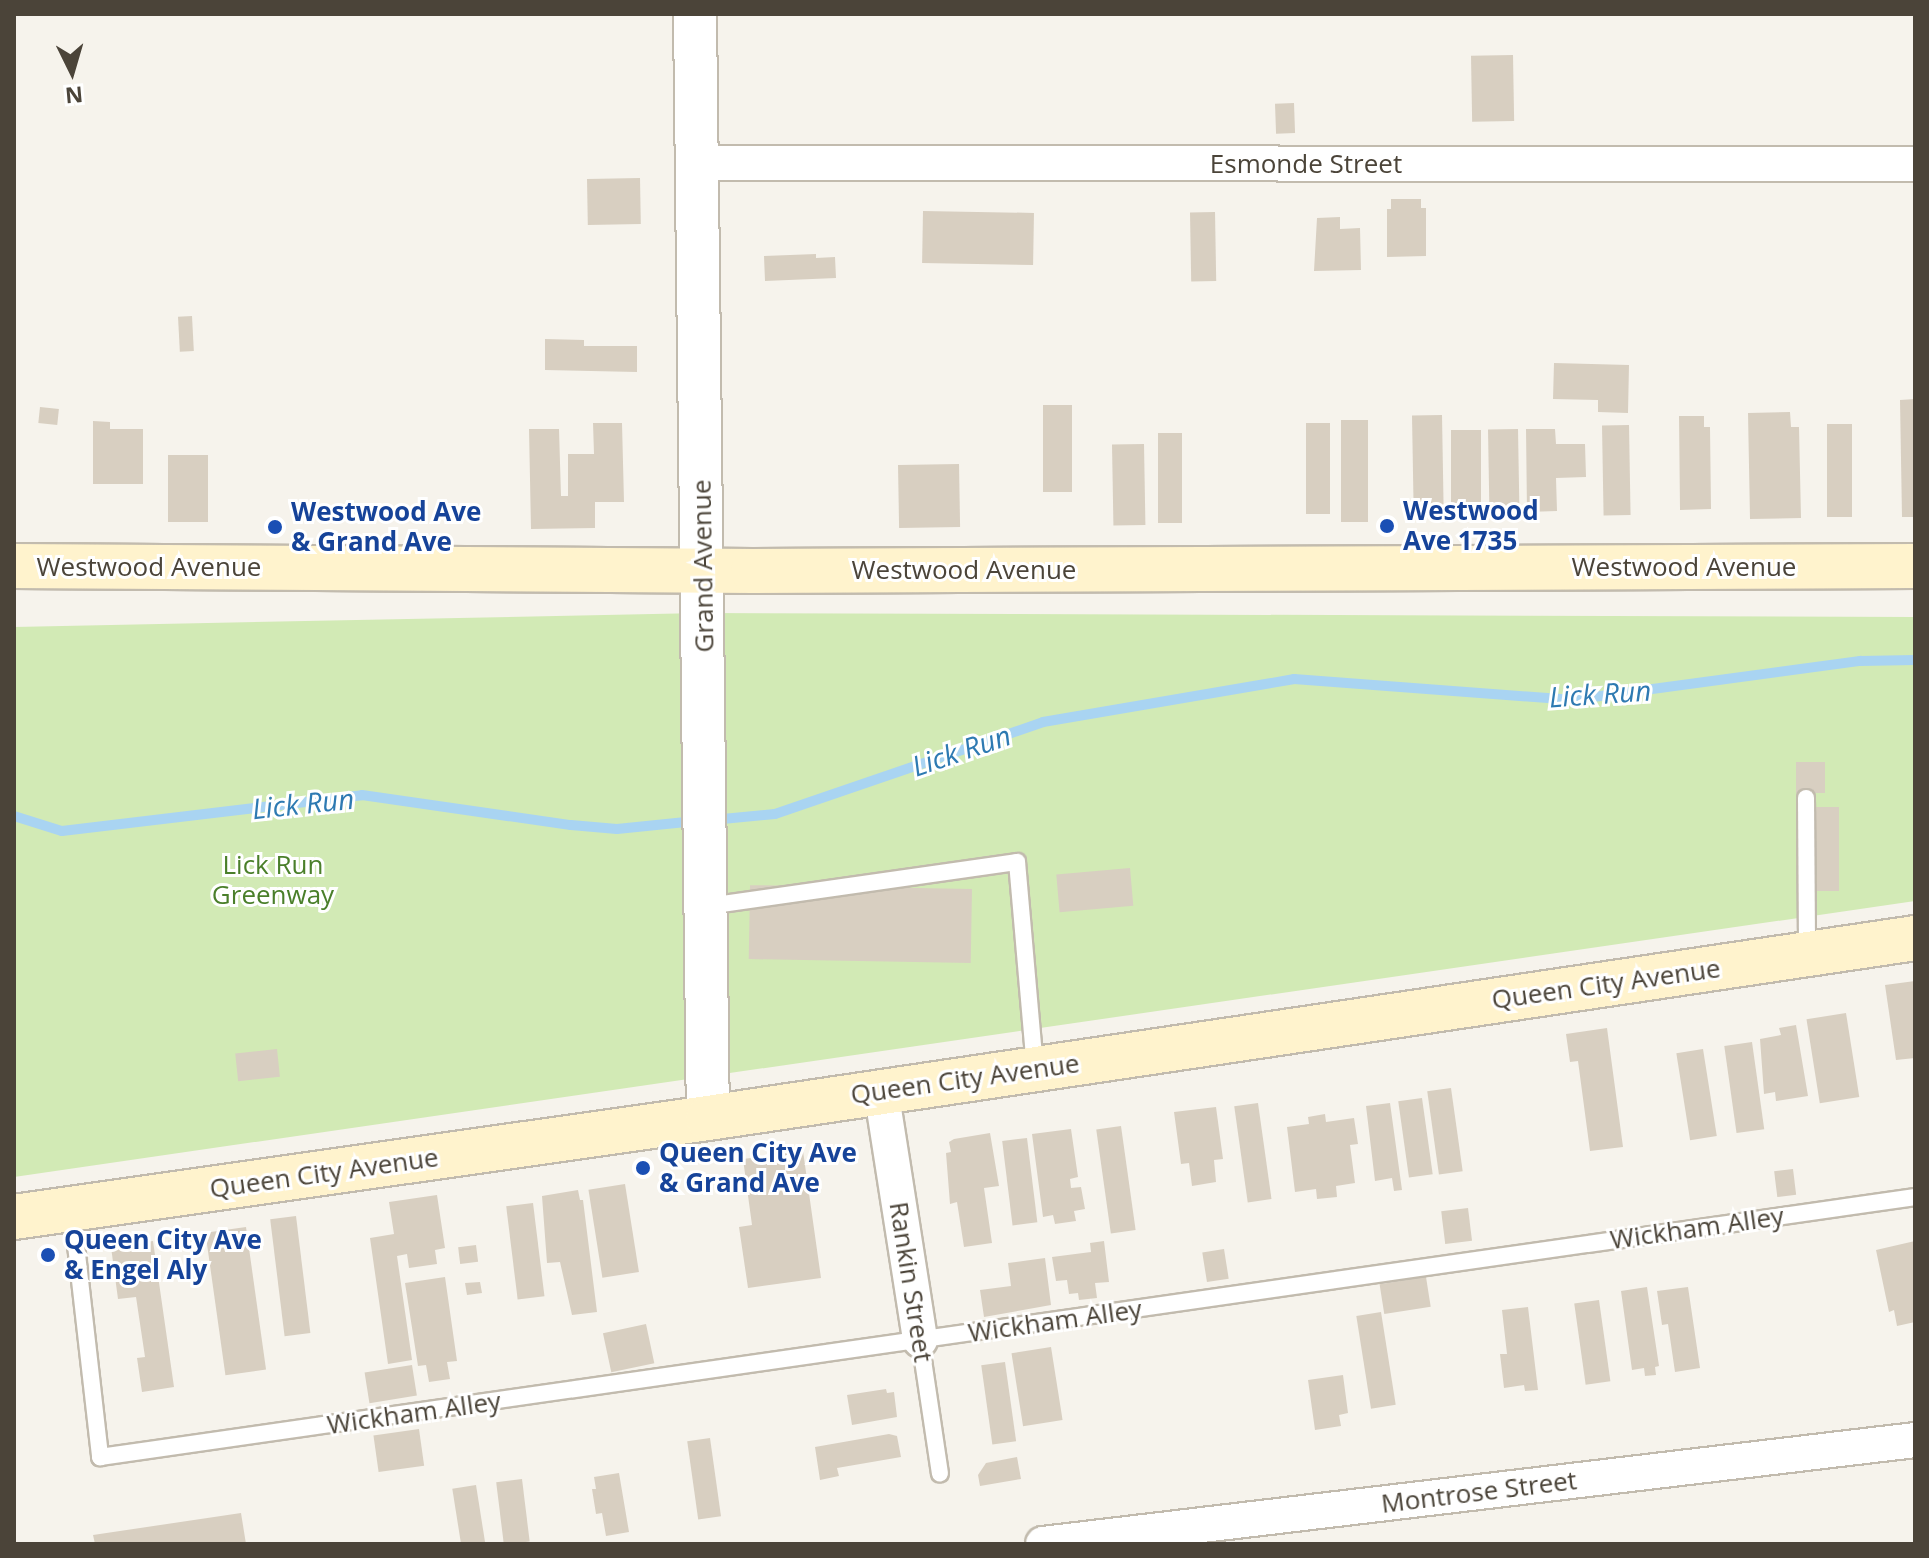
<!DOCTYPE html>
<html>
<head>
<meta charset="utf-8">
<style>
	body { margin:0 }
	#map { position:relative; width:1929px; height:1558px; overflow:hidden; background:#f6f3ec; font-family:"Open Sans",sans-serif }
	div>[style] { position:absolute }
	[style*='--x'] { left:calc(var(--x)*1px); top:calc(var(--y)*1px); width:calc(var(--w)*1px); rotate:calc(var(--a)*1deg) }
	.green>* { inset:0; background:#d2eab5 }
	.stream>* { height:10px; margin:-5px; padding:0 5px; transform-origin:5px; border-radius:5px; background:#a9d4f2 }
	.building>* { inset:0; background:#d8cfc1; transform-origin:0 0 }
	.roads { filter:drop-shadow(2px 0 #c2bbae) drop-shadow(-2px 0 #c2bbae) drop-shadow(0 2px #c2bbae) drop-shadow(0 -2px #c2bbae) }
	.service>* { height:16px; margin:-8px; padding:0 8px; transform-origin:8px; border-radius:8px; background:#fff }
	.minor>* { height:34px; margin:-17px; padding:0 17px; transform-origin:17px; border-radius:17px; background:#fff }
	.tertiary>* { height:42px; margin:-21px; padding:0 21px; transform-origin:21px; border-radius:21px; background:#fff }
	.secondary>* { height:44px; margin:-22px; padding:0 22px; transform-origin:22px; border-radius:22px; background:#fff3cd }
	.dots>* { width:22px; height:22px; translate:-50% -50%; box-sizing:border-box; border:4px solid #fff; border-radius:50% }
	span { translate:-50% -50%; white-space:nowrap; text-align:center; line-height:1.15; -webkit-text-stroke:6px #fff; paint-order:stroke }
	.street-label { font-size:26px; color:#4b4439 }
	.transit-label { font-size:26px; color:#164399; font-weight:700 }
	.left { translate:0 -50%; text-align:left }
	.park-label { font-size:26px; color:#4a7f2a }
	.water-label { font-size:28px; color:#2e7ab2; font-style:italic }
	.frame { position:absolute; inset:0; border:16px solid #4b4439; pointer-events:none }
	.north { position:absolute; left:32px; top:32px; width:80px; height:80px; -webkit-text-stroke:6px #fff; paint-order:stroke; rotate:175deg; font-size:22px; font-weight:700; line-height:32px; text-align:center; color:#4b4439 }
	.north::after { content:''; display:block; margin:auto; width:28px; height:36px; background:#4b4439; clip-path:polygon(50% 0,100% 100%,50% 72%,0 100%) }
</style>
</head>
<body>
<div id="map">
	<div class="green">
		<div style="clip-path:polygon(701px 613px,1915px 617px,1915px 901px,14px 1177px,14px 627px)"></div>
	</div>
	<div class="stream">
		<div style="--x:14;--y:816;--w:50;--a:17.4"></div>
		<div style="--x:62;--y:831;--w:302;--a:-6.8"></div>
		<div style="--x:362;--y:795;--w:211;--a:8.2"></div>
		<div style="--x:571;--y:825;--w:46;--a:5"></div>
		<div style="--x:617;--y:829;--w:79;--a:-5.8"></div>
		<div style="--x:712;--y:820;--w:63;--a:-5.4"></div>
		<div style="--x:775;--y:814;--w:283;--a:-18.9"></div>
		<div style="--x:1043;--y:722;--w:255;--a:-9.7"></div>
		<div style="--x:1294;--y:679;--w:278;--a:4.3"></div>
		<div style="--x:1571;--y:700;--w:292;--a:-7.7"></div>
		<div style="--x:1860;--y:661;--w:55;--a:-1"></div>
	</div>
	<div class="building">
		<div style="left:1513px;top:55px;width:66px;height:42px;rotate:89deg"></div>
		<div style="left:1294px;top:103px;width:30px;height:19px;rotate:88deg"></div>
		<div style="left:640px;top:178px;width:46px;height:53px;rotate:89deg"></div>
		<div style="clip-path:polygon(1391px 199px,1421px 199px,1421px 208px,1426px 208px,1426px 256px,1387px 257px,1387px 209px,1391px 209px)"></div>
		<div style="left:923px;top:211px;width:111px;height:52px;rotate:1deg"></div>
		<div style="left:1215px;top:212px;width:69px;height:25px;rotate:89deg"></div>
		<div style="clip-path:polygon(1340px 217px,1340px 229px,1360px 228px,1361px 270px,1314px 271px,1317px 218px)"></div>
		<div style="clip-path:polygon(816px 254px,816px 258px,835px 257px,836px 278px,765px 281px,764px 256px)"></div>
		<div style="left:192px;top:316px;width:35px;height:14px;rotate:87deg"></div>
		<div style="clip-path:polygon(545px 339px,584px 340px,584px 346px,637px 346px,637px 372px,545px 370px)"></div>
		<div style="clip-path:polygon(1554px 363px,1629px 365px,1628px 413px,1598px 412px,1598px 400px,1553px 399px)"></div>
		<div style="clip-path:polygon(1915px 399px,1915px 517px,1902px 517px,1900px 400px)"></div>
		<div style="left:1043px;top:405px;width:29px;height:87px"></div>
		<div style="left:40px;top:407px;width:19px;height:16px;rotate:6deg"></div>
		<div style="clip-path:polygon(1790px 412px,1791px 427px,1799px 427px,1801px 518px,1750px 519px,1748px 413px)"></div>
		<div style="left:1442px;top:415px;width:90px;height:30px;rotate:89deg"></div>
		<div style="clip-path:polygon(1679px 416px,1704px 416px,1704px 427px,1710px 427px,1711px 509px,1680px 510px)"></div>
		<div style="left:1341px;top:420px;width:27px;height:102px"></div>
		<div style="clip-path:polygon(93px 421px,110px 422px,110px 429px,143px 429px,143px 484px,93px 484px)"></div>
		<div style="clip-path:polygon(593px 423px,622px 423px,624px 502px,595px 502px,595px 528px,531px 529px,529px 429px,559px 429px,561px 496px,568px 496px,568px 454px,594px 454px)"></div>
		<div style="left:1306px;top:423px;width:24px;height:91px"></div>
		<div style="left:1827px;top:424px;width:25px;height:93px"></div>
		<div style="left:1629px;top:425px;width:90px;height:27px;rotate:89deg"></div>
		<div style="left:1518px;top:429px;width:81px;height:30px;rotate:89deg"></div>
		<div style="clip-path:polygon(1526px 429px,1555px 429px,1556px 444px,1585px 444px,1586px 477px,1556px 478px,1557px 511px,1527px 512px)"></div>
		<div style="left:1481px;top:430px;width:74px;height:30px;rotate:90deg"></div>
		<div style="left:1158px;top:433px;width:24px;height:90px"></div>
		<div style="left:1144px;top:444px;width:81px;height:32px;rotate:89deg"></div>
		<div style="left:168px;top:455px;width:40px;height:67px"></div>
		<div style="left:959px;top:464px;width:63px;height:61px;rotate:89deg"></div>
		<div style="left:1796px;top:762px;width:29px;height:31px"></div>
		<div style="left:1812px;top:807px;width:27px;height:84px"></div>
		<div style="left:1130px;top:868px;width:38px;height:74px;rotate:85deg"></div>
		<div style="left:972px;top:889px;width:74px;height:222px;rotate:91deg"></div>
		<div style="clip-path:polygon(1915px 981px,1915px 1058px,1896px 1060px,1885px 985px)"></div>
		<div style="left:1846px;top:1013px;width:85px;height:40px;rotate:81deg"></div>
		<div style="clip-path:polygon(1796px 1025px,1808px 1096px,1776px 1101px,1775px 1092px,1764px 1094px,1760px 1039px,1781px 1035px,1779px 1028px)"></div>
		<div style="clip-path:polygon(1607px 1028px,1623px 1147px,1590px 1151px,1578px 1061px,1570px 1062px,1566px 1034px)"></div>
		<div style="left:1752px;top:1042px;width:88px;height:28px;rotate:82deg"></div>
		<div style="left:277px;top:1049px;width:28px;height:42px;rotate:84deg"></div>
		<div style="left:1703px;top:1049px;width:88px;height:27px;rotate:81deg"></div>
		<div style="left:1451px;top:1088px;width:84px;height:24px;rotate:82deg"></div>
		<div style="left:1422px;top:1098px;width:77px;height:24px;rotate:82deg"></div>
		<div style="left:1258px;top:1103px;width:97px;height:24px;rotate:82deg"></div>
		<div style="clip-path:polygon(1390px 1103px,1402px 1190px,1394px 1191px,1392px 1178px,1375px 1181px,1366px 1106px)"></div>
		<div style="clip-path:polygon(1216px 1107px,1223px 1159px,1214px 1160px,1216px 1182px,1192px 1186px,1189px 1163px,1181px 1164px,1174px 1112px)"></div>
		<div style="clip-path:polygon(1325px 1114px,1326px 1122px,1354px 1118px,1358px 1144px,1350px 1145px,1355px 1183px,1336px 1186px,1337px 1197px,1317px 1199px,1316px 1189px,1295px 1192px,1287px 1127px,1309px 1124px,1308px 1117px)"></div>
		<div style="left:1121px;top:1126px;width:105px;height:25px;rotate:82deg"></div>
		<div style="clip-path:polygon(1071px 1129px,1078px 1177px,1070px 1179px,1071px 1188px,1081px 1187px,1085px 1209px,1074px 1211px,1076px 1221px,1055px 1224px,1053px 1215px,1043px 1217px,1032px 1134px)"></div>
		<div style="clip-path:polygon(990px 1133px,999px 1186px,984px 1188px,992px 1243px,964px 1247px,957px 1202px,950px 1204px,946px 1153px,951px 1152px,949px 1142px,954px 1139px)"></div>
		<div style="left:1027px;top:1138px;width:85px;height:25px;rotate:83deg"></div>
		<div style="clip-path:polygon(803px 1151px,821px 1278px,748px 1288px,739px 1227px,752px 1225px,743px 1159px)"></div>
		<div style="left:1793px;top:1169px;width:26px;height:19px;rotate:83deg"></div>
		<div style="left:625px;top:1184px;width:89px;height:37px;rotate:81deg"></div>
		<div style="clip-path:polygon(578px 1190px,580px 1200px,583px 1200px,597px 1312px,572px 1315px,560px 1262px,547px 1263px,542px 1196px)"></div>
		<div style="clip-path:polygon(437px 1195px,445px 1248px,435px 1250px,437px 1264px,409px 1268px,407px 1254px,397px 1256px,412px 1360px,388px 1364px,370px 1238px,394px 1234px,389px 1202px)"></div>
		<div style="left:533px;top:1203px;width:94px;height:27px;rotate:83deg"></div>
		<div style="left:1468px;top:1208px;width:33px;height:27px;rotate:83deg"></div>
		<div style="left:296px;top:1216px;width:118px;height:26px;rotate:83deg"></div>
		<div style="left:246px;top:1227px;width:144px;height:41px;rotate:82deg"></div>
		<div style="clip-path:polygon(153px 1241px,174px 1387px,142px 1392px,137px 1358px,145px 1357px,136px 1297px,118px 1299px,111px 1247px)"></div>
		<div style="clip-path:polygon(1104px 1241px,1109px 1282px,1095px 1283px,1097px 1298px,1079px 1300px,1078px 1293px,1069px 1294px,1067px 1280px,1056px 1281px,1052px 1257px,1091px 1252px,1090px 1243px)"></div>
		<div style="clip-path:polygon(1915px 1241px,1915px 1322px,1897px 1326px,1894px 1310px,1889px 1312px,1876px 1250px)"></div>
		<div style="left:476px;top:1245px;width:17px;height:18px;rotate:83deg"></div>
		<div style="left:1224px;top:1249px;width:30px;height:22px;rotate:81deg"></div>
		<div style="clip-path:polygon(1045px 1258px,1051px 1305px,984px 1317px,980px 1290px,1011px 1286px,1008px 1263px)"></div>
		<div style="clip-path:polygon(445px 1277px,457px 1361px,447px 1362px,450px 1379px,429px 1382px,426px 1365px,418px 1366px,405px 1283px)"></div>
		<div style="left:1426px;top:1277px;width:30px;height:47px;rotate:81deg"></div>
		<div style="clip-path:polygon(480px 1282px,482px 1293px,467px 1295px,465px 1283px)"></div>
		<div style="clip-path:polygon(1647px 1287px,1659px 1366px,1655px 1367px,1656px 1375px,1645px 1376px,1644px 1368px,1632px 1370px,1621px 1291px)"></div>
		<div style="clip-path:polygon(1688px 1287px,1700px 1368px,1675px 1372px,1668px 1324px,1662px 1325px,1657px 1291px)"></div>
		<div style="left:1599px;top:1300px;width:82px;height:25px;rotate:82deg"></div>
		<div style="clip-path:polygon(1528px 1307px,1538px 1390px,1525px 1391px,1524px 1385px,1504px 1388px,1500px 1354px,1507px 1354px,1502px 1310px)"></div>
		<div style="left:1381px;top:1312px;width:94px;height:25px;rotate:81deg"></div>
		<div style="left:646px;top:1324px;width:40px;height:44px;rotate:78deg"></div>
		<div style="left:1051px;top:1347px;width:74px;height:40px;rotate:81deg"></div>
		<div style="left:1005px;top:1362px;width:80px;height:24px;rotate:82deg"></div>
		<div style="left:412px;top:1365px;width:31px;height:48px;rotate:81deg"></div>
		<div style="clip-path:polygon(1343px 1375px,1348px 1413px,1339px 1415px,1341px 1426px,1315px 1430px,1308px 1380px)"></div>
		<div style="clip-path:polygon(886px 1389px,887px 1393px,894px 1392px,897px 1417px,852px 1425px,847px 1395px)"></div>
		<div style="left:419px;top:1429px;width:37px;height:46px;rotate:82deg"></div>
		<div style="clip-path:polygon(889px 1434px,897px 1436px,901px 1457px,837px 1468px,839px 1476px,820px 1480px,815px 1447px)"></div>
		<div style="left:710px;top:1438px;width:79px;height:23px;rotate:82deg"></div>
		<div style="clip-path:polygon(1017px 1457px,1021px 1479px,980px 1486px,978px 1475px,986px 1463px)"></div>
		<div style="clip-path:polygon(619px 1473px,629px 1532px,606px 1536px,602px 1513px,596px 1514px,592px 1489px,596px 1489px,594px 1477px)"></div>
		<div style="left:522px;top:1479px;width:63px;height:26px;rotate:83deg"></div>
		<div style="left:476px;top:1485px;width:60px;height:24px;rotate:81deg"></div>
		<div style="clip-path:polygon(241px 1513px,246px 1544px,95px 1544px,93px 1535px)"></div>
	</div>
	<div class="roads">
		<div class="service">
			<div style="--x:1806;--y:798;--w:155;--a:89.6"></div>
			<div style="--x:708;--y:906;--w:312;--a:-8.1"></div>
			<div style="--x:1017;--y:862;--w:207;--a:85"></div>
			<div style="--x:72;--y:1210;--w:249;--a:83.5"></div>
			<div style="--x:100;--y:1457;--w:1834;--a:-8.15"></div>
			<div style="--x:920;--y:1340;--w:135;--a:81.5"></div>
		</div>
		<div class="minor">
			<div style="--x:696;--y:163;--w:1219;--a:0.05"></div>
			<div style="--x:881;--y:1090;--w:253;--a:81.1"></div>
			<div style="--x:1043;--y:1544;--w:878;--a:-6.8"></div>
		</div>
		<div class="tertiary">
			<div style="--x:695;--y:14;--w:1104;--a:89.33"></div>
		</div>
		<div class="secondary">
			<div style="--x:14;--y:566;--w:739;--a:0.39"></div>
			<div style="--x:753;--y:571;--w:1162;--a:-0.25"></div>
			<div style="--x:14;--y:1217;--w:701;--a:-8.12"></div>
			<div style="--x:708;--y:1118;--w:1220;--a:-8.48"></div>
		</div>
	</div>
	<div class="dots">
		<div style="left:1387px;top:526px;background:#1a4fb4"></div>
		<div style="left:275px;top:527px;background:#1a4fb4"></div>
		<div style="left:643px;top:1168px;background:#1a4fb4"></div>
		<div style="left:48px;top:1255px;background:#1a4fb4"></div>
	</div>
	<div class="street-label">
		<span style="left:1306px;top:164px">Esmonde Street</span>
		<span style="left:703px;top:566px;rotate:-91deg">Grand Avenue</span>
		<span style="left:149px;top:567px">Westwood Avenue</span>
		<span style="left:1684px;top:567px">Westwood Avenue</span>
		<span style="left:964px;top:570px">Westwood Avenue</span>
		<span style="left:1606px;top:984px;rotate:-8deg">Queen City Avenue</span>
		<span style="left:965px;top:1079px;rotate:-8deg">Queen City Avenue</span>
		<span style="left:324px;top:1173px;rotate:-8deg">Queen City Avenue</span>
		<span style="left:1697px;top:1228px;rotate:-8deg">Wickham Alley</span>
		<span style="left:911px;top:1282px;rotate:81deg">Rankin Street</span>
		<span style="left:1055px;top:1321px;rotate:-8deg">Wickham Alley</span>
		<span style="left:414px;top:1413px;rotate:-8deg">Wickham Alley</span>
		<span style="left:1479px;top:1492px;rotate:-7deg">Montrose Street</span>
	</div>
	<div class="transit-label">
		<span class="left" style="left:1403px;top:526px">Westwood<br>Ave 1735</span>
		<span class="left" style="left:291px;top:527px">Westwood Ave<br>&amp; Grand Ave</span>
		<span class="left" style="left:659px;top:1168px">Queen City Ave<br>&amp; Grand Ave</span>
		<span class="left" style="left:64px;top:1255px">Queen City Ave<br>&amp; Engel Aly</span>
	</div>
	<div class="park-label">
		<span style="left:273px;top:880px">Lick Run<br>Greenway</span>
	</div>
	<div class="water-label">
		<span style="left:1600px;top:693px;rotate:-4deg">Lick Run</span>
		<span style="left:961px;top:750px;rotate:-19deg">Lick Run</span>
		<span style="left:303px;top:803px;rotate:-6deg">Lick Run</span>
	</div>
	<div class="frame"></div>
	<div class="north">N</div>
</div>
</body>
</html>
